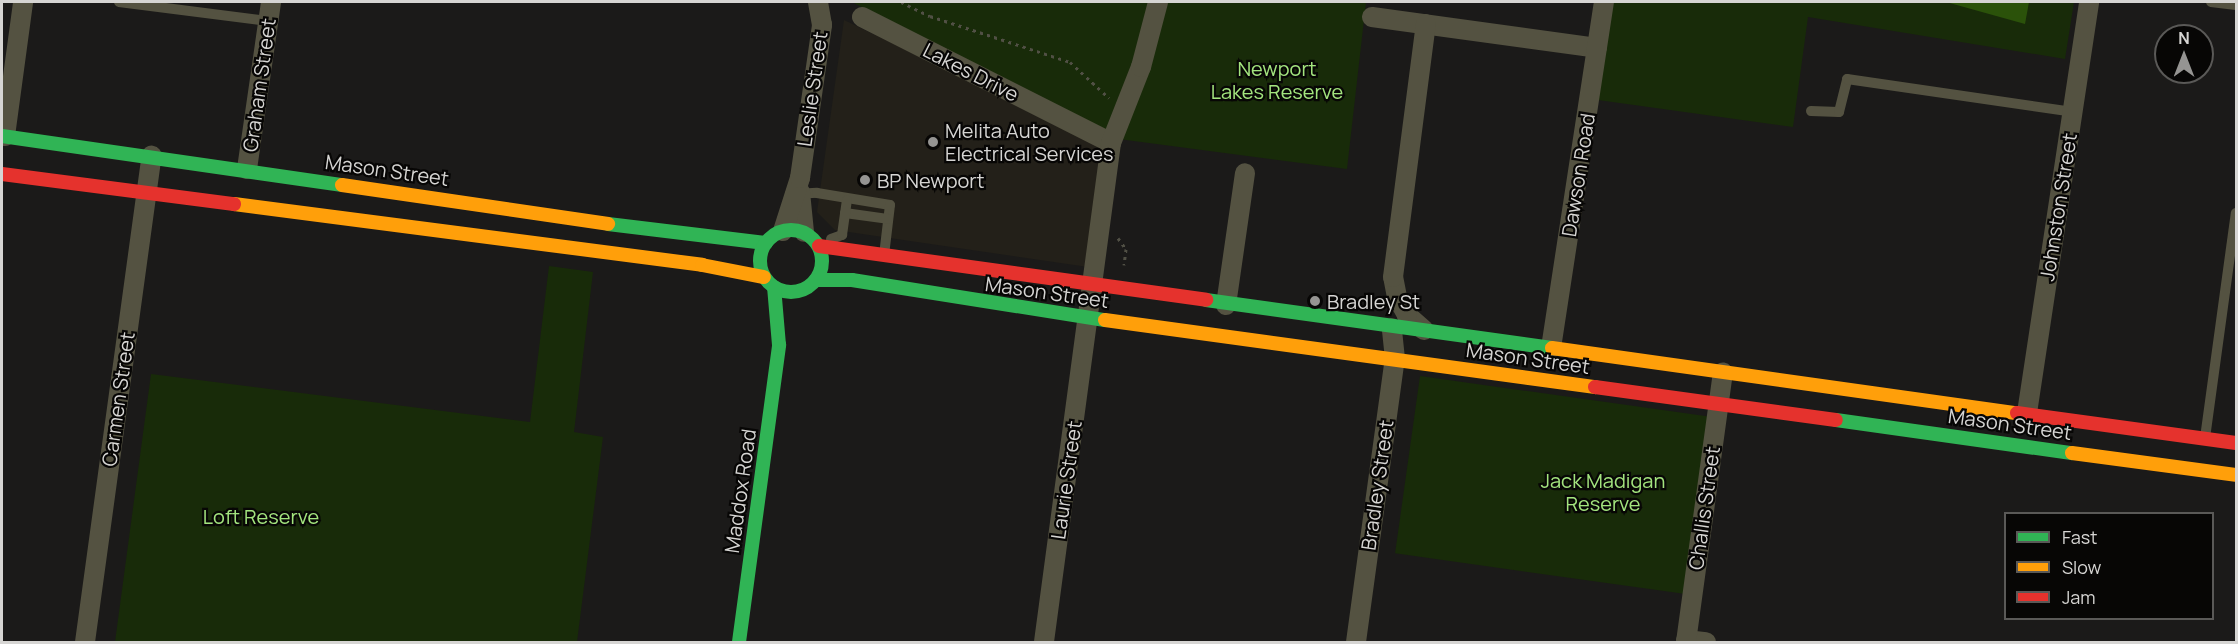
<!DOCTYPE html>
<html>
<head>
<meta charset="utf-8">
<style>
	body { margin:0 }
	#map { position:relative; width:2238px; height:644px; overflow:hidden; background:#1b1a19; font-family:Manrope,sans-serif }
	div>[style] { position:absolute }
	[style*='--x'] { left:calc(var(--x)*1px); top:calc(var(--y)*1px); width:calc(var(--w)*1px); rotate:calc(var(--a)*1deg) }
	.built>* { inset:0; background:#232019 }
	.green>* { inset:0; background:#182b09; transform-origin:0 0 }
	.forest>* { inset:0; background:#2b520a }
	.path>* { height:3px; margin-top:-1.5px; transform-origin:0; background:repeating-linear-gradient(90deg,#515045 0 3px,transparent 0 7.5px) }
	.lane>* { height:10px; margin:-5px; padding:0 5px; transform-origin:5px; border-radius:5px; background:#545241 }
	.street>* { height:20px; margin:-10px; padding:0 10px; transform-origin:10px; border-radius:10px; background:#545241 }
	.fast>* { height:14px; margin:-7px; padding:0 7px; transform-origin:7px; border-radius:7px; background:#30b455 }
	.fast>.ring { margin:-7px; padding:0; box-sizing:content-box; background:none; border:14px solid #30b455; border-radius:50% }
	.slow>* { height:14px; margin:-7px; padding:0 7px; transform-origin:7px; border-radius:7px; background:#ff9f0a }
	.jam>* { height:14px; margin:-7px; padding:0 7px; transform-origin:7px; border-radius:7px; background:#e5322d }
	.dots>* { width:16px; height:16px; translate:-50% -50%; box-sizing:border-box; border:3px solid #070605; border-radius:50% }
	span { translate:-50% -50%; white-space:nowrap; text-align:center; line-height:1.15; -webkit-text-stroke:4.5px #070605; paint-order:stroke }
	.park-label { font-size:20px; color:#a3e47e }
	.street-label { font-size:20px; color:#d6d5d3 }
	.poi-label { font-size:20px; color:#d6d5d3 }
	.left { translate:0 -50%; text-align:left }
	.frame { position:absolute; inset:0; border:3px solid #d6d5d3; pointer-events:none }
	.legend { position:absolute; left:2004px; top:512px; width:210px; height:108px; box-sizing:border-box; background:#070605; border:2px solid #5a5957; margin:0; padding:8px 10px; list-style:none; font-size:18px; color:#d6d5d3 }
	.legend li { display:flex; align-items:center; gap:12px; height:30px }
	.legend b { width:30px; border:2px solid #5a5957 }
	.north { position:absolute; left:2154px; top:24px; width:60px; height:60px; box-sizing:border-box; background:#070605; border:2px solid #5a5957; border-radius:50%; rotate:0deg; font-size:16px; font-weight:700; line-height:24px; text-align:center; color:#d6d5d3 }
	.north::after { content:''; display:block; margin:auto; width:21px; height:27px; background:#959492; clip-path:polygon(50% 0,100% 100%,50% 72%,0 100%) }
</style>
</head>
<body>
<div id="map">
	<div class="built">
		<div style="clip-path:polygon(844px 20px,1103px 144px,1088px 267px,835px 230px,817px 212px)"></div>
	</div>
	<div class="green">
		<div style="clip-path:polygon(852px 2px,1366px 2px,1347px 169px,1111px 138px)"></div>
		<div style="clip-path:polygon(1611px 2px,2074px 2px,2065px 59px,1808px 17px,1793px 127px,1598px 100px)"></div>
		<div style="clip-path:polygon(549px 266px,593px 272px,574px 432px,603px 437px,577px 642px,115px 642px,151px 374px,530px 422px)"></div>
		<div style="left:1420px;top:376px;width:297px;height:179px;rotate:8deg"></div>
	</div>
	<div class="forest">
		<div style="clip-path:polygon(1946px 2px,2029px 2px,2025px 24px)"></div>
	</div>
	<div class="path">
		<div style="--x:901;--y:2;--w:32;--a:26"></div>
		<div style="--x:930;--y:16;--w:147;--a:18.2"></div>
		<div style="--x:1070;--y:62;--w:53;--a:42.7"></div>
		<div style="--x:1118;--y:238;--w:14;--a:54"></div>
		<div style="--x:1126;--y:249;--w:16;--a:97"></div>
	</div>
	<div class="lane">
		<div style="--x:119;--y:2;--w:150;--a:7.3"></div>
		<div style="--x:2211;--y:2;--w:25;--a:7"></div>
		<div style="--x:1811;--y:111;--w:28;--a:2"></div>
		<div style="--x:1839;--y:112;--w:34;--a:-76"></div>
		<div style="--x:1847;--y:79;--w:228;--a:8.3"></div>
		<div style="--x:795;--y:194;--w:22;--a:-3"></div>
		<div style="--x:817;--y:193;--w:74;--a:9.3"></div>
		<div style="--x:890;--y:205;--w:50;--a:96.8"></div>
		<div style="--x:845;--y:213;--w:43;--a:7.9"></div>
		<div style="--x:831;--y:239;--w:12;--a:-20"></div>
		<div style="--x:842;--y:235;--w:35;--a:-82"></div>
		<div style="--x:2205;--y:438;--w:227;--a:-82.2"></div>
	</div>
	<div class="street">
		<div style="--x:862;--y:17;--w:279;--a:26.8"></div>
		<div style="--x:1111;--y:143;--w:503;--a:97.65"></div>
		<div style="--x:1372;--y:17;--w:227;--a:7.8"></div>
		<div style="--x:5;--y:136;--w:135;--a:-82.3"></div>
		<div style="--x:1111;--y:143;--w:82;--a:-68.5"></div>
		<div style="--x:1141;--y:67;--w:67;--a:-75.3"></div>
		<div style="--x:247;--y:169;--w:169;--a:-81.8"></div>
		<div style="--x:800;--y:192;--w:40;--a:84.3"></div>
		<div style="--x:783;--y:231;--w:56;--a:-72.2"></div>
		<div style="--x:800;--y:178;--w:155;--a:-81.8"></div>
		<div style="--x:822;--y:25;--w:23;--a:-100"></div>
		<div style="--x:1226;--y:305;--w:133;--a:-81.8"></div>
		<div style="--x:1424;--y:330;--w:23;--a:-139"></div>
		<div style="--x:1407;--y:315;--w:21;--a:-119"></div>
		<div style="--x:1397;--y:297;--w:20;--a:-101"></div>
		<div style="--x:1393;--y:277;--w:255;--a:-82.6"></div>
		<div style="--x:1551;--y:348;--w:350;--a:-81.3"></div>
		<div style="--x:2027;--y:413;--w:416;--a:-81.4"></div>
		<div style="--x:1686;--y:640;--w:20;--a:6"></div>
		<div style="--x:85;--y:642;--w:491;--a:-82.2"></div>
		<div style="--x:1356;--y:642;--w:286;--a:-82.2"></div>
		<div style="--x:1395;--y:359;--w:31;--a:-96"></div>
		<div style="--x:1686;--y:642;--w:272;--a:-82.2"></div>
	</div>
	<div class="fast">
		<div style="--x:2;--y:136;--w:344;--a:8.2"></div>
		<div style="--x:608;--y:224;--w:159;--a:6.9"></div>
		<div class="ring" style="left:760px;top:230px;width:48px;height:48px"></div>
		<div style="--x:816;--y:280;--w:36;--a:0"></div>
		<div style="--x:852;--y:280;--w:256;--a:9"></div>
		<div style="--x:1206;--y:300;--w:349;--a:7.9"></div>
		<div style="--x:1836;--y:420;--w:238;--a:8"></div>
		<div style="--x:739;--y:642;--w:300;--a:-82.3"></div>
		<div style="--x:779;--y:345;--w:58;--a:-94.9"></div>
	</div>
	<div class="slow">
		<div style="--x:342;--y:185;--w:269;--a:8.3"></div>
		<div style="--x:234;--y:204;--w:472;--a:7.4"></div>
		<div style="--x:702;--y:265;--w:63;--a:11"></div>
		<div style="--x:1105;--y:320;--w:495;--a:7.8"></div>
		<div style="--x:1552;--y:348;--w:470;--a:8"></div>
		<div style="--x:2072;--y:453;--w:165;--a:7.6"></div>
	</div>
	<div class="jam">
		<div style="--x:2;--y:174;--w:234;--a:7.4"></div>
		<div style="--x:819;--y:246;--w:391;--a:7.9"></div>
		<div style="--x:1595;--y:387;--w:243;--a:7.8"></div>
		<div style="--x:2017;--y:413;--w:221;--a:7.8"></div>
	</div>
	<div class="dots">
		<div style="left:933px;top:142px;background:#959492"></div>
		<div style="left:865px;top:180px;background:#959492"></div>
		<div style="left:1315px;top:301px;background:#959492"></div>
	</div>
	<div class="park-label">
		<span style="left:1277px;top:80px">Newport<br>Lakes Reserve</span>
		<span style="left:1603px;top:492px">Jack Madigan<br>Reserve</span>
		<span style="left:261px;top:516px">Loft Reserve</span>
	</div>
	<div class="street-label">
		<span style="left:971px;top:72px;rotate:27deg">Lakes Drive</span>
		<span style="left:259px;top:85px;rotate:-82deg">Graham Street</span>
		<span style="left:812px;top:89px;rotate:-82deg">Leslie Street</span>
		<span style="left:387px;top:170px;rotate:8deg">Mason Street</span>
		<span style="left:1578px;top:175px;rotate:-81deg">Dawson Road</span>
		<span style="left:2058px;top:207px;rotate:-81deg">Johnston Street</span>
		<span style="left:1047px;top:292px;rotate:8deg">Mason Street</span>
		<span style="left:1528px;top:358px;rotate:8deg">Mason Street</span>
		<span style="left:118px;top:399px;rotate:-82deg">Carmen Street</span>
		<span style="left:2010px;top:424px;rotate:8deg">Mason Street</span>
		<span style="left:1066px;top:480px;rotate:-82deg">Laurie Street</span>
		<span style="left:1377px;top:485px;rotate:-82deg">Bradley Street</span>
		<span style="left:740px;top:491px;rotate:-82deg">Maddox Road</span>
		<span style="left:1704px;top:508px;rotate:-82deg">Challis Street</span>
	</div>
	<div class="poi-label">
		<span class="left" style="left:945px;top:142px">Melita Auto<br>Electrical Services</span>
		<span class="left" style="left:877px;top:180px">BP Newport</span>
		<span class="left" style="left:1327px;top:301px">Bradley St</span>
	</div>
	<div class="frame"></div>
	<ul class="legend">
	<li><b style="height:8px;background:#30b455"></b>Fast</li>
	<li><b style="height:8px;background:#ff9f0a"></b>Slow</li>
	<li><b style="height:8px;background:#e5322d"></b>Jam</li>
	</ul>
	<div class="north">N</div>
</div>
</body>
</html>
